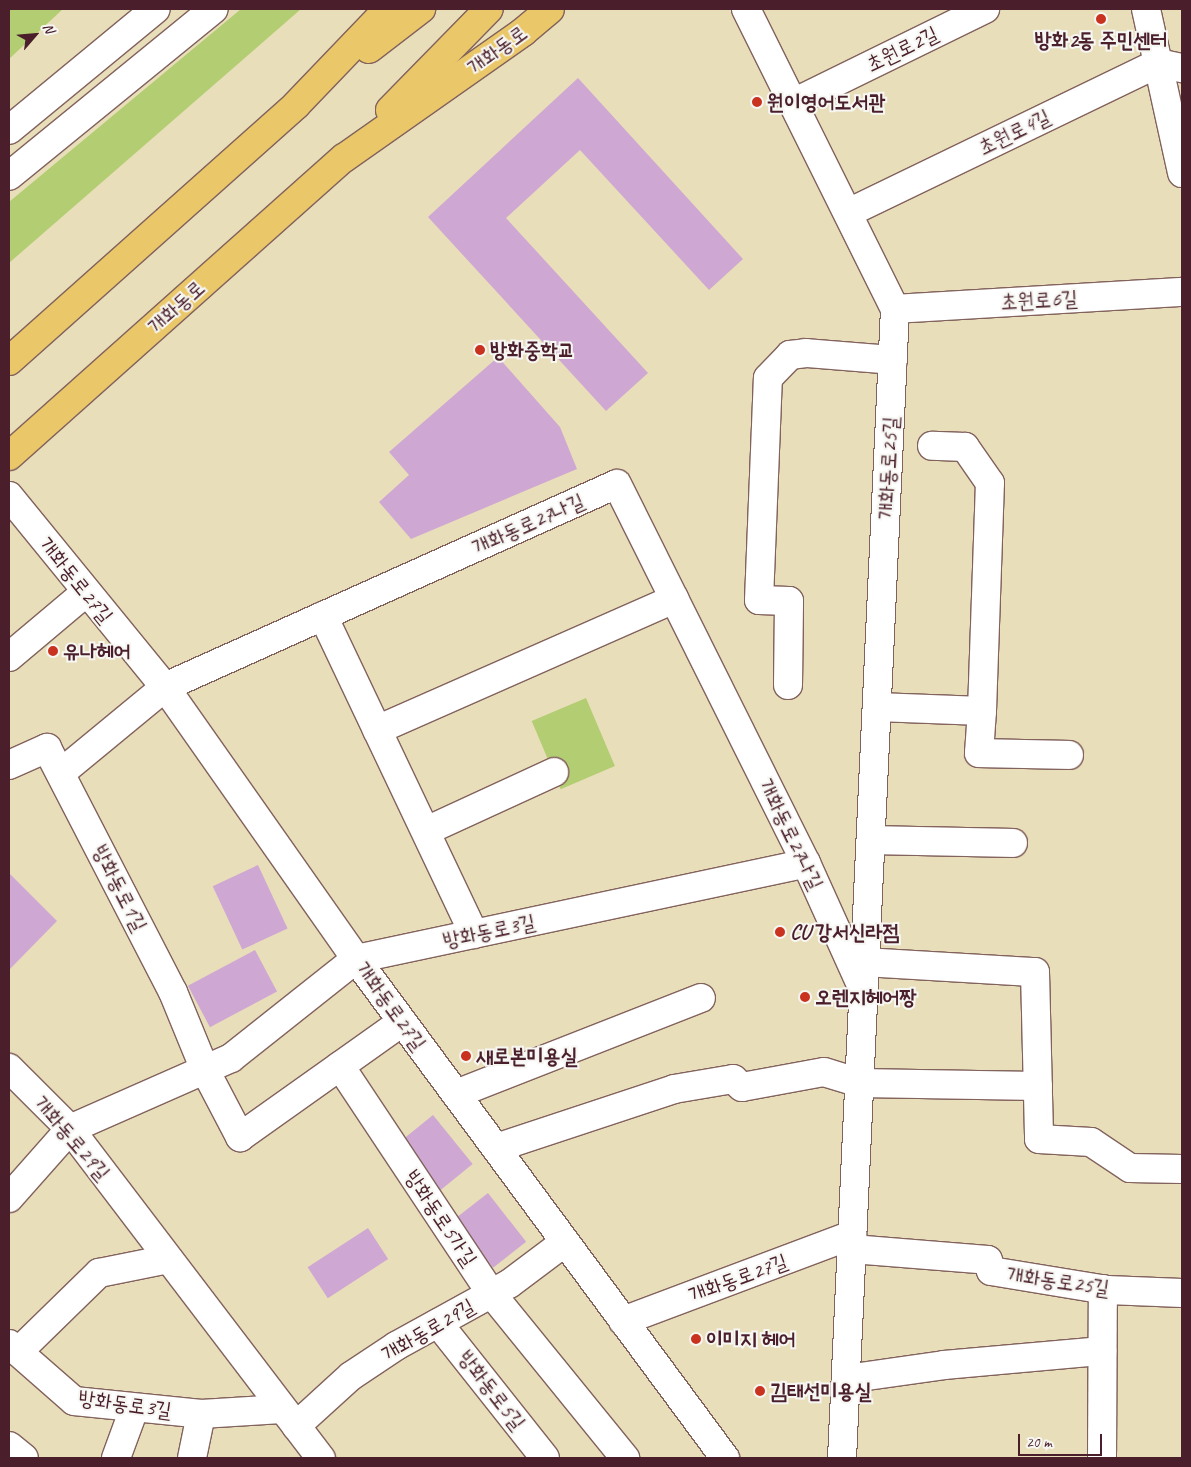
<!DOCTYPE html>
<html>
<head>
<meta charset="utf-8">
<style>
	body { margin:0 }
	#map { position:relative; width:1191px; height:1467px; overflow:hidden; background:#e9deba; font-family:Caveat,"Poor Story",sans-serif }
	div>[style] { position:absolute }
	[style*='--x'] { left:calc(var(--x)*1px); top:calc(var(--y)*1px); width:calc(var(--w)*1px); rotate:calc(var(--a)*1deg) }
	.green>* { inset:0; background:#b3cd72; transform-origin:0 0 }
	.building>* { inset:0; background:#cea8d2; transform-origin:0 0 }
	.roads { filter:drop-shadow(1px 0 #82625d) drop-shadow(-1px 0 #82625d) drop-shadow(0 1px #82625d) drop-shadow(0 -1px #82625d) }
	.minor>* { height:28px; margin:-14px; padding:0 14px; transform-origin:14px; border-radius:14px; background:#fff }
	.major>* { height:28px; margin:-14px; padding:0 14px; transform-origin:14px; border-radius:14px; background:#eac769 }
	.dots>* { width:14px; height:14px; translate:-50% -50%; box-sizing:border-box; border:2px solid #f6f6f2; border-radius:50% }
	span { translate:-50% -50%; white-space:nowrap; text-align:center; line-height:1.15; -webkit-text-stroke:4px #f6f6f2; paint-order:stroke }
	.poi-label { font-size:21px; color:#4a1f2b; font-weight:700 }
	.left { translate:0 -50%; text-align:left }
	.street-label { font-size:21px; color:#4a1f2b }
	.frame { position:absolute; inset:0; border:10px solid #4a1f2b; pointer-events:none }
	.north { position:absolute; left:10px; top:10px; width:50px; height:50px; -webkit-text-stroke:4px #f6f6f2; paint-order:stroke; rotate:63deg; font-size:14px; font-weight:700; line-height:20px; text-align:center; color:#4a1f2b }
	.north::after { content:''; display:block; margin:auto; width:18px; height:22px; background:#4a1f2b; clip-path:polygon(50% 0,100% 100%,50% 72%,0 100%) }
	.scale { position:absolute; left:1018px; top:1434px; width:84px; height:22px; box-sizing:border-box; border:2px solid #4a1f2b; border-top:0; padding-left:6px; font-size:15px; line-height:18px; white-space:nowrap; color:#4a1f2b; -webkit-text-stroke:4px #f6f6f2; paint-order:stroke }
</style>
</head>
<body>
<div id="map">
	<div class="green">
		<div style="clip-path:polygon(9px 9px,63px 9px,9px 59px)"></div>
		<div style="clip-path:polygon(241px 9px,301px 9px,9px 263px,9px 202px)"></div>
		<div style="left:586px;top:698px;width:74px;height:59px;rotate:67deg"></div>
	</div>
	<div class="building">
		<div style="clip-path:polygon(578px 78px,743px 259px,709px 290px,580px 150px,506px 218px,648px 373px,606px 411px,428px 217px)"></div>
		<div style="clip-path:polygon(498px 357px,560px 427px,577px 469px,411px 539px,379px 502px,409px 475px,389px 452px)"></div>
		<div style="left:258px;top:865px;width:70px;height:50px;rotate:65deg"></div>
		<div style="clip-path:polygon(9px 873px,57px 921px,9px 970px)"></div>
		<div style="left:255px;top:950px;width:47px;height:76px;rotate:62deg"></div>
		<div style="left:433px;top:1115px;width:63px;height:42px;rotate:51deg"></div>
		<div style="left:488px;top:1193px;width:62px;height:42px;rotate:52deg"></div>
		<div style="left:368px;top:1228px;width:37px;height:72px;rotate:57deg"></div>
	</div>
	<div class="roads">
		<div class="minor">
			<div style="--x:746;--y:9;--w:335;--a:63.6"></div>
			<div style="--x:895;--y:309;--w:1150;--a:92.64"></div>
			<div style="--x:1146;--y:9;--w:168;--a:77.6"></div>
			<div style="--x:793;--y:103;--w:214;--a:-26.1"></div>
			<div style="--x:9;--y:130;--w:190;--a:-39.5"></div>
			<div style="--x:9;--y:176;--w:264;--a:-39.2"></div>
			<div style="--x:848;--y:213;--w:344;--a:-25.8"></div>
			<div style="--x:1158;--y:63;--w:25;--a:12"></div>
			<div style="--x:895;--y:309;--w:288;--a:-3.4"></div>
			<div style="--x:9;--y:496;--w:247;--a:50.8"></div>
			<div style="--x:165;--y:687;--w:332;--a:54.9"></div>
			<div style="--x:356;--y:959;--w:621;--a:53.52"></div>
			<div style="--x:323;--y:616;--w:352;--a:64.6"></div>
			<div style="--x:9;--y:657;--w:99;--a:-40.1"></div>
			<div style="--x:788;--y:685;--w:84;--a:-89.3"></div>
			<div style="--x:789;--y:601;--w:30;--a:-178"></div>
			<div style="--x:759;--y:600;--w:222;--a:-87.7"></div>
			<div style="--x:768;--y:378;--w:32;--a:-46"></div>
			<div style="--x:790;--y:355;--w:16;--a:-7"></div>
			<div style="--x:806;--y:353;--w:87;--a:4.6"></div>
			<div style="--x:877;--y:707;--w:105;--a:2.2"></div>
			<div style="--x:982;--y:711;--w:228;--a:-88"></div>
			<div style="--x:990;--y:483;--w:44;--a:-124.8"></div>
			<div style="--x:965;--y:447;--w:33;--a:-178"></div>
			<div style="--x:982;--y:711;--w:42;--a:94.1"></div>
			<div style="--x:979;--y:753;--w:90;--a:1.3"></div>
			<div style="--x:377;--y:730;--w:325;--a:-23.8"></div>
			<div style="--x:9;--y:765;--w:42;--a:-24.1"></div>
			<div style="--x:47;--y:748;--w:275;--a:62.7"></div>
			<div style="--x:173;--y:992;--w:84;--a:67.7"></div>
			<div style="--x:205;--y:1070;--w:76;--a:62.4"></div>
			<div style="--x:240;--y:1137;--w:199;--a:-35.4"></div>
			<div style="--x:62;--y:772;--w:134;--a:-39.5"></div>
			<div style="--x:165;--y:687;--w:495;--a:-24.2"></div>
			<div style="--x:617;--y:484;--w:424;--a:63.5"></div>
			<div style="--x:806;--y:863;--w:136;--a:65.7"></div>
			<div style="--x:426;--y:831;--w:141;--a:-24.7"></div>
			<div style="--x:871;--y:840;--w:142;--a:1.2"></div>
			<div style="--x:865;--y:962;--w:170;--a:3.4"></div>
			<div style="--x:1035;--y:972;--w:167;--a:88.6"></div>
			<div style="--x:1039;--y:1139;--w:52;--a:3.3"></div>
			<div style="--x:1091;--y:1142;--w:47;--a:33.7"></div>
			<div style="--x:1130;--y:1168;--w:52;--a:1.1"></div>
			<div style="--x:340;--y:1066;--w:273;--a:56.4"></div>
			<div style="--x:491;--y:1293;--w:213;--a:50.9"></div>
			<div style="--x:9;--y:1068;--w:86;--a:45"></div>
			<div style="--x:70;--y:1129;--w:414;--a:52.7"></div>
			<div style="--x:456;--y:1094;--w:263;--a:-21.4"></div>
			<div style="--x:496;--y:1148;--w:188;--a:-18.3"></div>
			<div style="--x:674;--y:1089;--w:60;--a:-9.6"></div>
			<div style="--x:733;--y:1079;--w:12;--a:42"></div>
			<div style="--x:742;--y:1087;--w:83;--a:-10.4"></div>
			<div style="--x:824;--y:1072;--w:37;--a:17"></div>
			<div style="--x:859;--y:1083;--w:179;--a:1"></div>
			<div style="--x:9;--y:1198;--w:92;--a:-48.5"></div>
			<div style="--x:70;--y:1129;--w:176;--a:-23.8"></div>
			<div style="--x:231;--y:1058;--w:159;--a:-38.4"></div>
			<div style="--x:356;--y:959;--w:460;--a:-12"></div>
			<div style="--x:852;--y:1249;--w:136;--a:4.6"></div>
			<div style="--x:988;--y:1260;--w:11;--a:75"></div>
			<div style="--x:991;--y:1271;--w:118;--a:9.3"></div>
			<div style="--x:1107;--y:1290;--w:75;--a:2.3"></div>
			<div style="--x:623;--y:1321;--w:245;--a:-20.6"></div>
			<div style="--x:438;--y:1323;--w:172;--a:51.6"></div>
			<div style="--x:9;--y:1344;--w:86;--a:41.2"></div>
			<div style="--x:74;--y:1401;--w:128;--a:5.8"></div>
			<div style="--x:201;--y:1414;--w:81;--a:-3.5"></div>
			<div style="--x:19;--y:1351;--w:112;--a:-44.3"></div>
			<div style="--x:99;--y:1273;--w:71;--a:-11.3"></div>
			<div style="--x:846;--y:1379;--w:99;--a:-8.1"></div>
			<div style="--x:944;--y:1365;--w:159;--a:-5.1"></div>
			<div style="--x:296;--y:1426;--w:74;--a:-42.3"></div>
			<div style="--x:351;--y:1376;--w:54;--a:-33.7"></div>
			<div style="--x:396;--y:1346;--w:129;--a:-28.8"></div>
			<div style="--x:509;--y:1284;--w:70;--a:-36.9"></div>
			<div style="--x:9;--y:1446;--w:19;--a:39"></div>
			<div style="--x:116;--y:1458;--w:52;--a:-69.8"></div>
			<div style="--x:192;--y:1458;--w:45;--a:-78.4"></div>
			<div style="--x:1102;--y:1458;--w:169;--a:-89.7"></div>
		</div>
		<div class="major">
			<div style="--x:369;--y:49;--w:66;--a:-37.6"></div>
			<div style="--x:390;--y:110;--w:141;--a:-45.6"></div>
			<div style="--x:9;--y:361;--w:385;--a:-41.7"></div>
			<div style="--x:296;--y:105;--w:133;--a:-46.2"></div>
			<div style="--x:9;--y:456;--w:448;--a:-41.7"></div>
			<div style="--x:344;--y:158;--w:219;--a:-35.1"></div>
			<div style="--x:523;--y:32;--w:35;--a:-40"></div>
		</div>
	</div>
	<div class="dots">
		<div style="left:1101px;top:19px;background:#c8321e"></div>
		<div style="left:757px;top:102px;background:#c8321e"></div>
		<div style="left:480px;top:350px;background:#c8321e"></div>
		<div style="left:53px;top:651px;background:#c8321e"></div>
		<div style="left:780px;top:932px;background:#c8321e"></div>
		<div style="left:805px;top:997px;background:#c8321e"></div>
		<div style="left:466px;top:1056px;background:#c8321e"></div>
		<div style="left:696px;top:1339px;background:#c8321e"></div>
		<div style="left:760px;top:1391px;background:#c8321e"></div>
	</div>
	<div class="poi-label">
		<span style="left:1101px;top:40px">방화2동 주민센터</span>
		<span class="left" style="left:767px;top:102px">원이영어도서관</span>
		<span class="left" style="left:490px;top:350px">방화중학교</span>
		<span class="left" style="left:63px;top:651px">유나헤어</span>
		<span class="left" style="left:790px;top:932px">CU 강서신라점</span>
		<span class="left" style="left:815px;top:997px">오렌지헤어짱</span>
		<span class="left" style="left:476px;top:1056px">새로본미용실</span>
		<span class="left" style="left:706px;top:1339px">이미지 헤어</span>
		<span class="left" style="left:770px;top:1391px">김태선미용실</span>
	</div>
	<div class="street-label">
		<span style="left:902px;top:49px;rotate:-26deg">초원로2길</span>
		<span style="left:497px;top:50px;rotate:-36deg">개화동로</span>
		<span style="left:1014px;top:132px;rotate:-26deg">초원로4길</span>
		<span style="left:1039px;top:300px;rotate:-3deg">초원로6길</span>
		<span style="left:176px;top:307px;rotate:-42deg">개화동로</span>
		<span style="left:888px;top:468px;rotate:-87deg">개화동로25길</span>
		<span style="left:528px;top:524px;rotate:-24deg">개화동로27나길</span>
		<span style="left:76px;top:580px;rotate:51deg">개화동로27길</span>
		<span style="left:791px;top:834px;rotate:64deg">개화동로27나길</span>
		<span style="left:120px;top:888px;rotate:63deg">방화동로1길</span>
		<span style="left:489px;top:931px;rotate:-12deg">방화동로3길</span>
		<span style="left:391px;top:1006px;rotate:54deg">개화동로27길</span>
		<span style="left:72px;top:1138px;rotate:49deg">개화동로29길</span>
		<span style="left:441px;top:1218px;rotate:56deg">방화동로5가길</span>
		<span style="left:738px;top:1278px;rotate:-20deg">개화동로27길</span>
		<span style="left:1058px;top:1281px;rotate:8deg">개화동로25길</span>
		<span style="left:428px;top:1330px;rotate:-30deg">개화동로29길</span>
		<span style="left:492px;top:1390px;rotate:52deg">방화동로5길</span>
		<span style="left:125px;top:1404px;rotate:8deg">방화동로3길</span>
	</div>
	<div class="frame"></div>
	<div class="north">N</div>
	<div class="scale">20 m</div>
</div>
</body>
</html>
